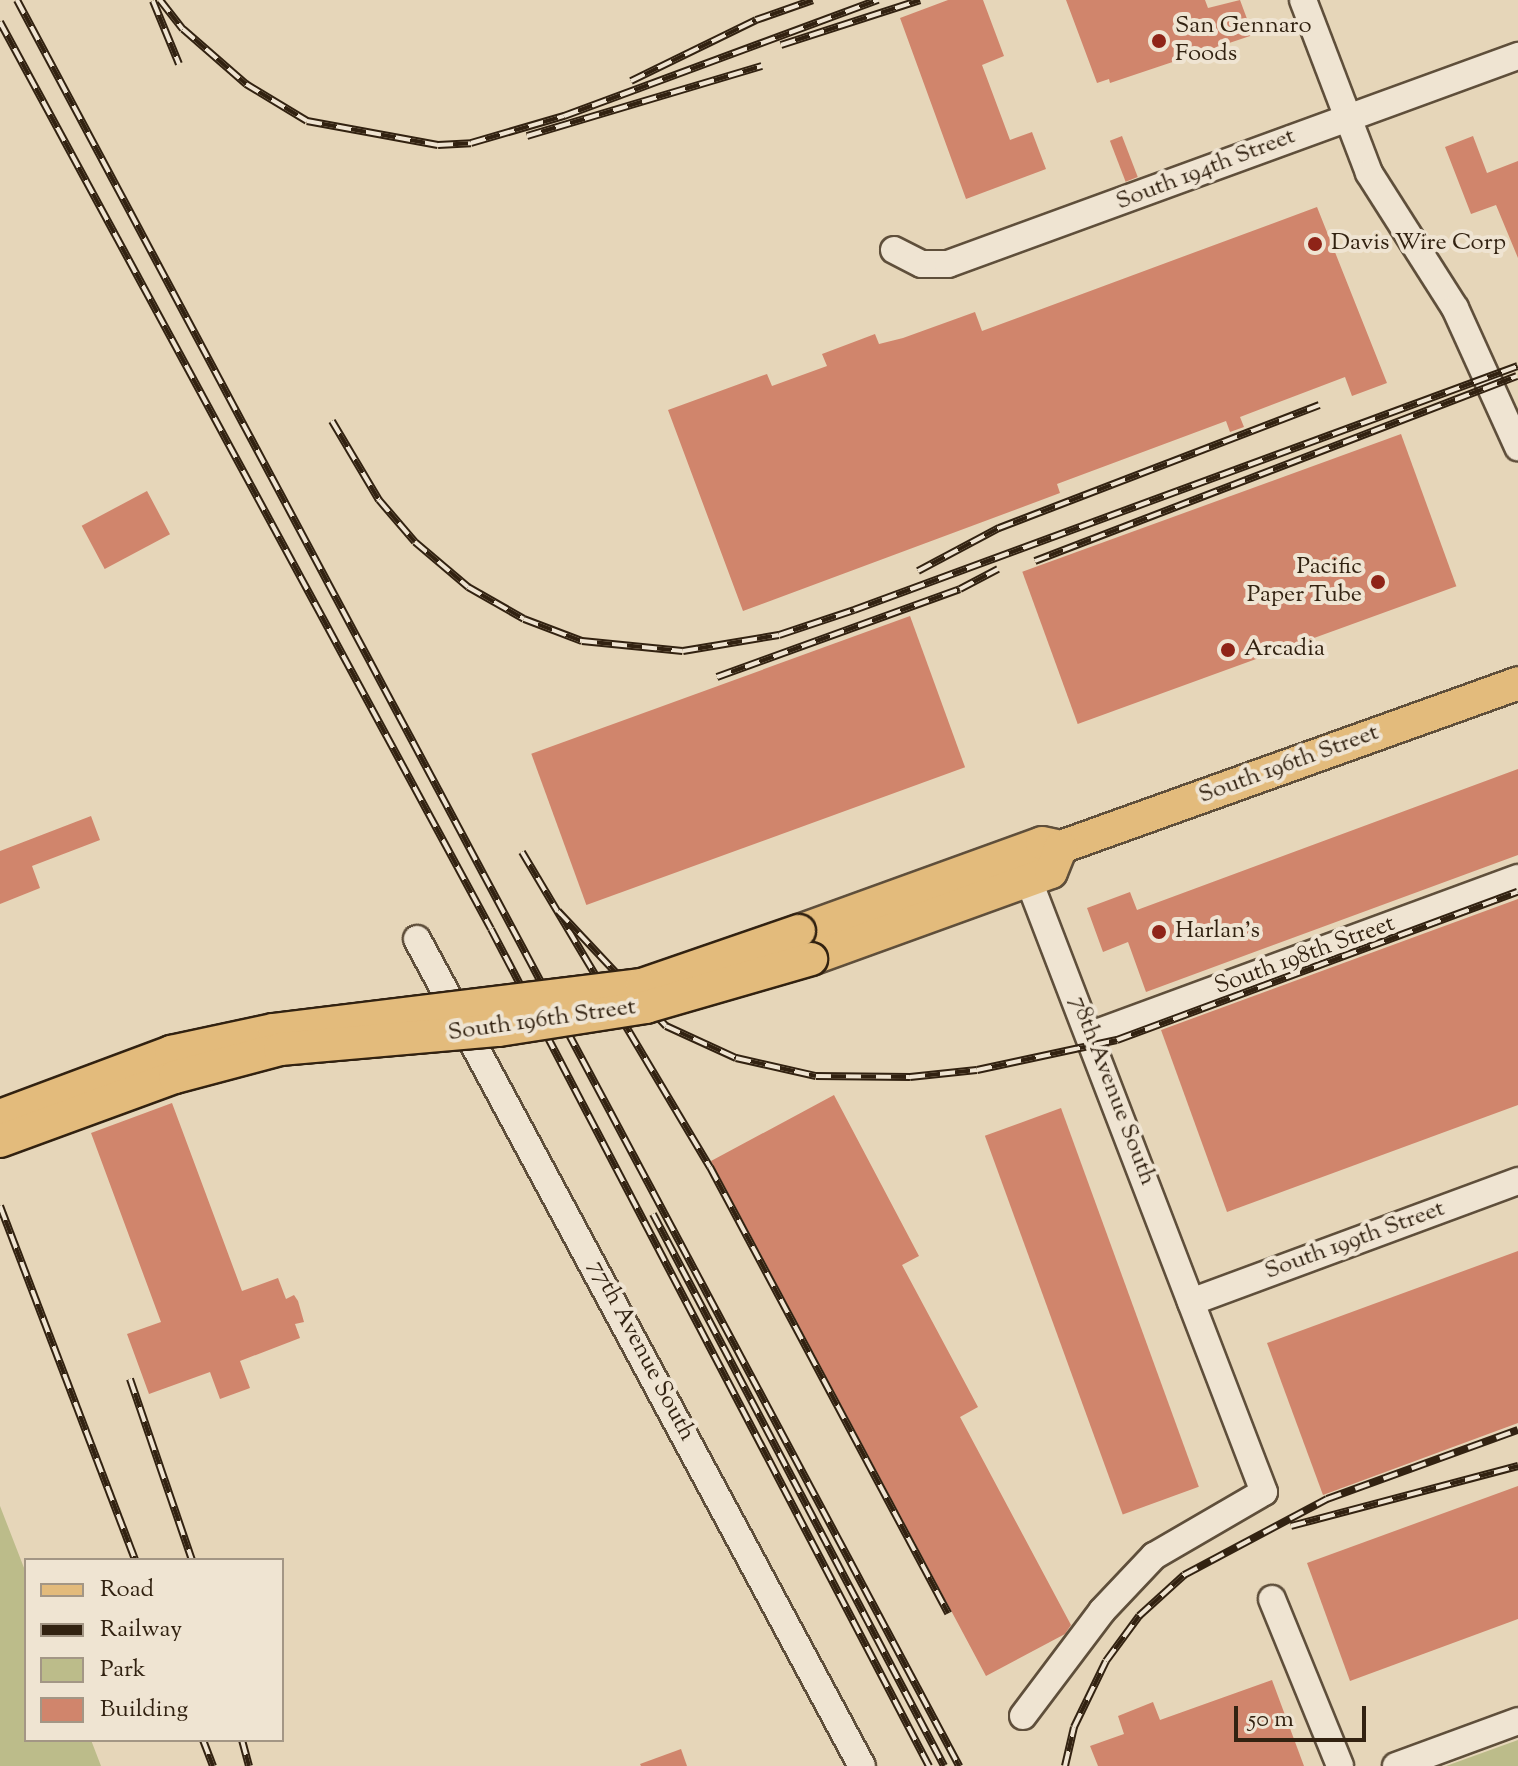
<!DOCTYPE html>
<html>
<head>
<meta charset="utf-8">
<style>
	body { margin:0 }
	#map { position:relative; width:1518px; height:1766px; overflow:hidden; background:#e6d6b9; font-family:"Sorts Mill Goudy",serif }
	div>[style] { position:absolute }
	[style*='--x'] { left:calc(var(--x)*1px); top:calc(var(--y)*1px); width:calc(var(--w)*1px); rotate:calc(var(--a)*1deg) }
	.green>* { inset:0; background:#bcbc8a }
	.building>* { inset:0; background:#d0856c; transform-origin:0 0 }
	.roads { filter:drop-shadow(2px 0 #5f4f3b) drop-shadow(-2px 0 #5f4f3b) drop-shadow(0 2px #5f4f3b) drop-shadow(0 -2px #5f4f3b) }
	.minor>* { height:26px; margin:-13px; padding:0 13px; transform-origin:13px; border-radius:13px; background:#efe4d2 }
	.major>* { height:32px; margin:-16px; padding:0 16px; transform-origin:16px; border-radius:16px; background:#e3bb7c }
	.rail>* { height:8px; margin-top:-4px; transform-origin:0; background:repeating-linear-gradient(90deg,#efe4d2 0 15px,#322211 0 30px); box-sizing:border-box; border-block:2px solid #322211 }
	.bridges { filter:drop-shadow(2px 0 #322211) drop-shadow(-2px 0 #322211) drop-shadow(0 2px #322211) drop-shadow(0 -2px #322211) }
	.major-bridge>* { height:32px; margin:-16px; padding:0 16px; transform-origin:16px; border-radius:16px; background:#e3bb7c }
	.dots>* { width:22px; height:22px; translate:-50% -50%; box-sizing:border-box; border:4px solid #efe4d2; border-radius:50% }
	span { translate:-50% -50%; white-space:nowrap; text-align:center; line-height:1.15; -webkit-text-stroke:8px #efe4d2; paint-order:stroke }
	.poi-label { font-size:24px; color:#322211 }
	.left { translate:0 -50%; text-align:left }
	.right { translate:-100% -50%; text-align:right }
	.street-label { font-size:24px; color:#322211 }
	.legend { position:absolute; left:24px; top:1558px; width:260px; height:184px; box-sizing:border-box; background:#efe4d2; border:2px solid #a39685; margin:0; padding:10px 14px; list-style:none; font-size:24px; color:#322211 }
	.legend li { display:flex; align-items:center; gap:16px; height:40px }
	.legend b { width:40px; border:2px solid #a39685 }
	.scale { position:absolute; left:1234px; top:1706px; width:132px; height:36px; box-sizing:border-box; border:4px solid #322211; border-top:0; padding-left:10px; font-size:24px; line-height:28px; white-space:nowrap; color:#322211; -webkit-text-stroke:6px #efe4d2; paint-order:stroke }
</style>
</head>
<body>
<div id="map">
	<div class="green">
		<div style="clip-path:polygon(0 1506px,26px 1573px,26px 1740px,91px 1740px,101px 1766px,0 1766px)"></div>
		<div style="clip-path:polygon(1518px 1740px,1518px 1766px,1446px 1766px)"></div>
	</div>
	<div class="building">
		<div style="clip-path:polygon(948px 0,983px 0,1004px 56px,982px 65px,1010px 140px,1032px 132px,1046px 169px,966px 199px,900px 18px)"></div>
		<div style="clip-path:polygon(1066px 0,1205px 0,1208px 8px,1240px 0,1253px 35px,1110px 83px,1109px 79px,1097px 83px)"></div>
		<div style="left:1122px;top:136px;width:44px;height:13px;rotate:69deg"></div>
		<div style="clip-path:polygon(1473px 136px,1487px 173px,1518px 161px,1518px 258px,1496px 205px,1471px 214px,1445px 147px)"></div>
		<div style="clip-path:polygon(1317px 207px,1387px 383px,1352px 396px,1345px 377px,1240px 417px,1244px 427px,1230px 432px,1226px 421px,1057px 484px,1060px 493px,743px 611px,668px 410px,767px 374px,772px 386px,827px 366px,822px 354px,875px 334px,879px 344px,903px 338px,975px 312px,982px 331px)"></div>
		<div style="left:1401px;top:434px;width:162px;height:403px;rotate:70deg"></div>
		<div style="left:147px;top:491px;width:49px;height:74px;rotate:62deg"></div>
		<div style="left:910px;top:616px;width:161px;height:403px;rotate:70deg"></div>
		<div style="clip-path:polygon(1518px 769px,1518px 855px,1146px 992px,1128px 942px,1103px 952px,1087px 908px,1130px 892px,1137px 910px)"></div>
		<div style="clip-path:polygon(91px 816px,100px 840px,32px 866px,40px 888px,0 904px,0 851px)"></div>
		<div style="clip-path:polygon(1518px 899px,1518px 1105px,1227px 1212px,1161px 1030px)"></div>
		<div style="clip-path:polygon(834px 1095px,919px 1256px,902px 1265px,978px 1407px,960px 1417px,1071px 1625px,1065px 1634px,986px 1676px,711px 1161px)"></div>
		<div style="clip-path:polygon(172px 1103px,242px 1291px,278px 1278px,286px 1299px,294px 1295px,298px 1301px,304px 1322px,295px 1324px,300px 1338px,240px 1361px,250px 1388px,220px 1399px,210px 1372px,149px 1394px,127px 1334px,161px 1322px,91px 1133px)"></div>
		<div style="left:1061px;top:1108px;width:403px;height:81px;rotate:70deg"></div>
		<div style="clip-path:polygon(1518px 1251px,1518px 1423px,1323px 1495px,1267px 1343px)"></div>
		<div style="clip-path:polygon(1518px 1486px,1518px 1619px,1350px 1681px,1307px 1563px)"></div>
		<div style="clip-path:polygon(1272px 1680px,1304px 1766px,1098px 1766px,1090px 1746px,1124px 1734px,1118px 1716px,1153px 1702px,1160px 1720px)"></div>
		<div style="clip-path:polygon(681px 1749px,687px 1766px,641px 1766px,640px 1764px)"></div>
	</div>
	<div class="roads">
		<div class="minor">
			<div style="--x:1303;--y:0;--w:185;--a:69.1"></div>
			<div style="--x:1369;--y:173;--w:160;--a:57.5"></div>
			<div style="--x:1455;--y:308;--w:153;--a:65.6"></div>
			<div style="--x:894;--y:250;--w:31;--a:27"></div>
			<div style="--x:922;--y:264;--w:26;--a:0"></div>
			<div style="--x:948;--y:264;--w:607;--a:-20.05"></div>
			<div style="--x:417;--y:939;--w:939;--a:61.72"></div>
			<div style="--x:1091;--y:1035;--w:455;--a:-20.2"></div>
			<div style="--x:1191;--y:1302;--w:349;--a:-20.3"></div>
			<div style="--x:1272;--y:1599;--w:180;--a:67.8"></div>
			<div style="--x:1023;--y:1716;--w:131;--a:-53"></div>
			<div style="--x:1102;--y:1611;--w:76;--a:-46.6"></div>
			<div style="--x:1154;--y:1556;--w:127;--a:-30.2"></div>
			<div style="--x:1264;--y:1492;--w:655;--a:-111.04"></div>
			<div style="--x:1396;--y:1766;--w:130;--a:-20.2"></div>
		</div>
		<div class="major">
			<div style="--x:799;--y:931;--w:258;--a:-19.9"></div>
			<div style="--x:1042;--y:843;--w:19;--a:12"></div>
			<div style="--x:1061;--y:847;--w:486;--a:-19.7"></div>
			<div style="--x:811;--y:959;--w:255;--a:-19.9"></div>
			<div style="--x:1051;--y:872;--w:27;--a:-68"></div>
		</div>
	</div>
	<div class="rail">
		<div style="--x:17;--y:0;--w:2002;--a:61.92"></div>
		<div style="--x:160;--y:0;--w:37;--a:52"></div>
		<div style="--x:183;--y:29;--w:84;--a:41.1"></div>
		<div style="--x:246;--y:84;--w:71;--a:31.2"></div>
		<div style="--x:307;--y:121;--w:133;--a:10.4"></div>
		<div style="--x:438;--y:145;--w:33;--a:-3"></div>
		<div style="--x:471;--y:143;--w:97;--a:-16.2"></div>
		<div style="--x:564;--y:116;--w:335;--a:-20.3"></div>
		<div style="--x:153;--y:1;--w:68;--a:67.6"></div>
		<div style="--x:0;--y:22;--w:1031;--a:61.57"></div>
		<div style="--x:491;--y:929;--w:945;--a:62.38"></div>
		<div style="--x:781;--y:45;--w:146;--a:-17.9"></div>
		<div style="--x:631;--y:81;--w:139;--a:-26"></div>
		<div style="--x:756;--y:20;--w:60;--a:-19.3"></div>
		<div style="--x:527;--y:136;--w:245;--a:-16.6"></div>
		<div style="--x:332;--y:421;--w:92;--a:59.3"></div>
		<div style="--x:379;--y:500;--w:55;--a:49.4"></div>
		<div style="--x:415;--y:542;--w:70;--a:40.3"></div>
		<div style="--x:468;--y:587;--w:64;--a:29.7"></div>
		<div style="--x:524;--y:619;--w:62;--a:20.8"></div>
		<div style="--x:582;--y:641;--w:101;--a:5.7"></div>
		<div style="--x:683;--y:651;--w:97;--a:-9.5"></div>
		<div style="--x:779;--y:635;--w:79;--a:-18.4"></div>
		<div style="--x:854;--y:610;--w:707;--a:-20.18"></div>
		<div style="--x:1035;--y:561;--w:516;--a:-21"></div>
		<div style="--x:918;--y:571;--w:92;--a:-28"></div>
		<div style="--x:999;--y:528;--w:343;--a:-21"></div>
		<div style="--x:717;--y:677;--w:258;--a:-19.9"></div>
		<div style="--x:960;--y:589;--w:43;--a:-27.8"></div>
		<div style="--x:522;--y:852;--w:367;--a:59.2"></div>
		<div style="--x:710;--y:1167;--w:506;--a:61.91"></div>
		<div style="--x:558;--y:911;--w:158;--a:46.8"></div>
		<div style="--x:666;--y:1026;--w:77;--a:24.6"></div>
		<div style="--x:736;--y:1058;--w:82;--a:12.7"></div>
		<div style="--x:816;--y:1076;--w:94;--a:0.6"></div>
		<div style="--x:910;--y:1077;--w:67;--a:-6"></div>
		<div style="--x:977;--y:1070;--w:143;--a:-12.1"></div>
		<div style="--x:1117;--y:1040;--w:427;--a:-20.3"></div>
		<div style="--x:0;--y:1206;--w:379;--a:69.1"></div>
		<div style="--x:653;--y:1214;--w:624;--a:62.2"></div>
		<div style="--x:130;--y:1379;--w:191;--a:71.1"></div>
		<div style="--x:1291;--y:1526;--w:235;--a:-14.8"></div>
		<div style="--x:203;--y:1740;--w:28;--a:69"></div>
		<div style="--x:242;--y:1740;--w:27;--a:75"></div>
		<div style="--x:1065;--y:1766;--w:40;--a:-77"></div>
		<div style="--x:1074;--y:1727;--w:73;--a:-64.1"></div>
		<div style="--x:1106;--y:1661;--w:56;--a:-53.7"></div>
		<div style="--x:1139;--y:1616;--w:61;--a:-42.3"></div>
		<div style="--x:1184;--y:1575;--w:162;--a:-28"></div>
		<div style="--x:1327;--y:1499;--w:203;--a:-19.9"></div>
	</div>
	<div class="bridges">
		<div class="major-bridge">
			<div style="--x:0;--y:1116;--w:183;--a:-20.5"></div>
			<div style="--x:171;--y:1052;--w:105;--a:-12.1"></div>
			<div style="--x:274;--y:1030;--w:371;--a:-7"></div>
			<div style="--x:642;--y:985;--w:166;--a:-19"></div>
			<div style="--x:0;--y:1141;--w:186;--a:-20.1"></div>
			<div style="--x:175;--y:1077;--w:109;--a:-14.9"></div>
			<div style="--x:280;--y:1049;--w:220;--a:-5"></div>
			<div style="--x:499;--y:1030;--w:149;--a:-8.9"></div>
			<div style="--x:646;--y:1007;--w:172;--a:-16.2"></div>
		</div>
	</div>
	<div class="dots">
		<div style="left:1159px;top:41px;background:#8f2418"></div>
		<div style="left:1315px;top:244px;background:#8f2418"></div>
		<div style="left:1378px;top:582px;background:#8f2418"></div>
		<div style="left:1228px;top:650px;background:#8f2418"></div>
		<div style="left:1159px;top:932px;background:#8f2418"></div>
	</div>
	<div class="poi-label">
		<span class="left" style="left:1175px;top:41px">San Gennaro<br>Foods</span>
		<span class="left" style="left:1331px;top:244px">Davis Wire Corp</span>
		<span class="right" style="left:1362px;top:582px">Pacific<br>Paper Tube</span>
		<span class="left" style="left:1244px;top:650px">Arcadia</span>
		<span class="left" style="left:1175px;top:932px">Harlan's</span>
	</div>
	<div class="street-label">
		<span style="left:1206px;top:170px;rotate:-21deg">South 194th Street</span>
		<span style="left:1289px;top:765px;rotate:-20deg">South 196th Street</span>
		<span style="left:1305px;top:956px;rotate:-20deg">South 198th Street</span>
		<span style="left:542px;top:1021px;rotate:-8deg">South 196th Street</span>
		<span style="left:1112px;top:1091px;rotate:69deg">78th Avenue South</span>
		<span style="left:1355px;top:1241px;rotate:-20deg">South 199th Street</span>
		<span style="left:641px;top:1351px;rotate:62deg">77th Avenue South</span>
	</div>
	<ul class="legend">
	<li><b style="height:10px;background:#e3bb7c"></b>Road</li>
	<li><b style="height:10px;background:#322211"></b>Railway</li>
	<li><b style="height:22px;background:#bcbc8a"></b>Park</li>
	<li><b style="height:22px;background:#d0856c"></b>Building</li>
	</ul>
	<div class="scale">50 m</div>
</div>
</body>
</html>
